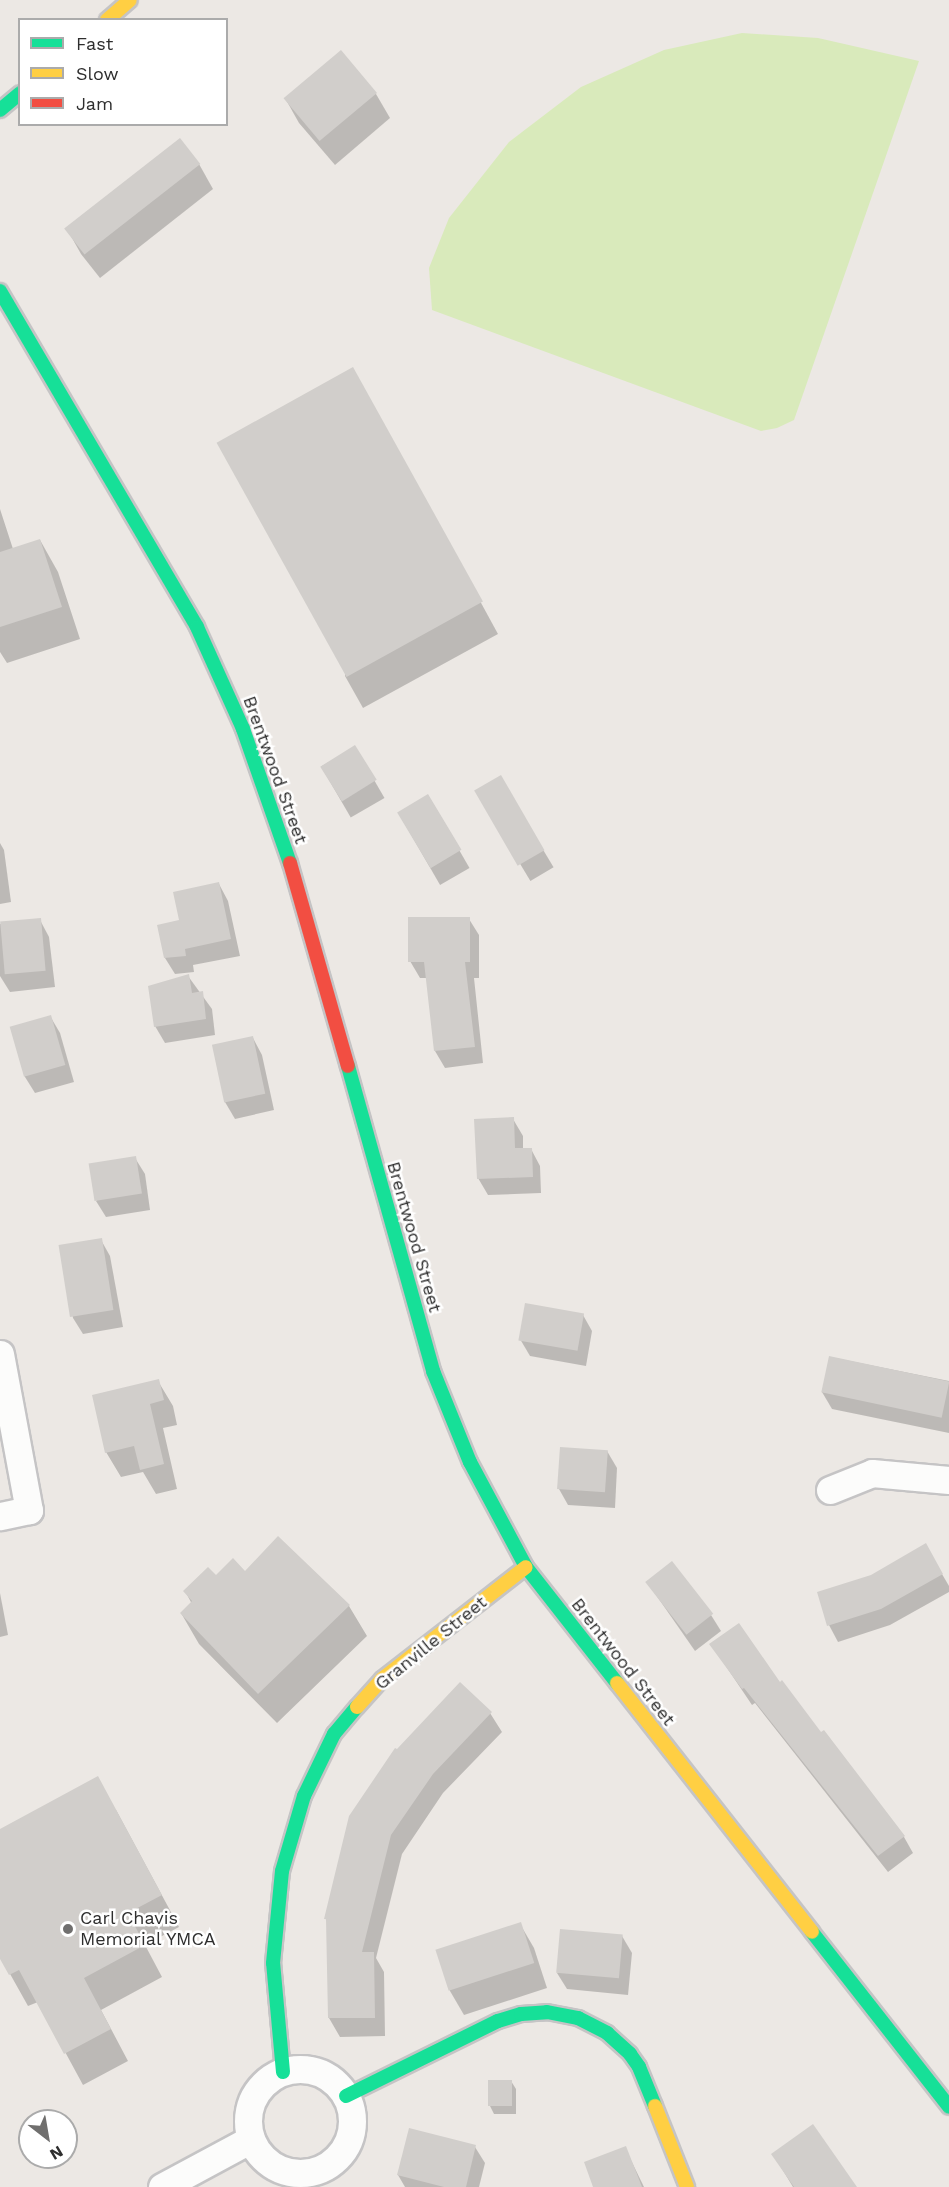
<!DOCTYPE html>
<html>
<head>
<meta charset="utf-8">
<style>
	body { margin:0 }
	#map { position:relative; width:949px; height:2187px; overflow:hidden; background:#ece8e4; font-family:"Work Sans",sans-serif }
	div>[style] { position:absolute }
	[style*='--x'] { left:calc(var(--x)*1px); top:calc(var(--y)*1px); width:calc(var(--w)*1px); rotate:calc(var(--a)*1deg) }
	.pitch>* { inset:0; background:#d9eabb }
	.shadow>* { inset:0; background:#0003; transform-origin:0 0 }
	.building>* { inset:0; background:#d1cecb; transform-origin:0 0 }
	.roads { filter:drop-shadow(2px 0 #c5c4c5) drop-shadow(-2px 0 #c5c4c5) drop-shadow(0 2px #c5c4c5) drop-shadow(0 -2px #c5c4c5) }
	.street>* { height:27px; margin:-13.5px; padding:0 13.5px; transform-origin:13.5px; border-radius:13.5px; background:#fcfcfb }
	.street>.ring { margin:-13.5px; padding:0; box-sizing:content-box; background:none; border:27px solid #fcfcfb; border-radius:50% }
	.fast>* { height:14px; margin:-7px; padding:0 7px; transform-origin:7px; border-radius:7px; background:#16e098 }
	.slow>* { height:14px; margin:-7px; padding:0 7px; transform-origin:7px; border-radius:7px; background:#ffcf43 }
	.jam>* { height:14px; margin:-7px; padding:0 7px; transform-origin:7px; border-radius:7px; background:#f24e42 }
	.dots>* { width:16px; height:16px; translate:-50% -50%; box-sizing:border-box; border:3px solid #fff; border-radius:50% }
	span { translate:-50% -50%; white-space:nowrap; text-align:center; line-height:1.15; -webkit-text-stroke:5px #fff; paint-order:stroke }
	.street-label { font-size:18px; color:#2e2e2e }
	.poi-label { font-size:18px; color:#2e2e2e }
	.left { translate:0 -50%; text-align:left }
	.legend { position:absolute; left:18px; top:18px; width:210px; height:108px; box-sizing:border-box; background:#fff; border:2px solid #ababab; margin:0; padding:8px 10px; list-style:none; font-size:18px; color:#2e2e2e }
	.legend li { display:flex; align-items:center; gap:12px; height:30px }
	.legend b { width:30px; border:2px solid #ababab }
	.north { position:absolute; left:18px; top:2109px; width:60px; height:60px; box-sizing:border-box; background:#fff; border:2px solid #ababab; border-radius:50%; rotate:149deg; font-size:16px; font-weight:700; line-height:24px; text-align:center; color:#2e2e2e }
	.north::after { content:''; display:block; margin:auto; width:21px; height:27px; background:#706f6e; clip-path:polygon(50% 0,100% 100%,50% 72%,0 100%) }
</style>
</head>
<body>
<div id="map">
	<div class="pitch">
		<div style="clip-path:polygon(742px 33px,818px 38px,919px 61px,794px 420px,777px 428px,761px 431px,432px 310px,429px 268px,449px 218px,509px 142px,581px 87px,664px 50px)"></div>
	</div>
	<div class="shadow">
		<div style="clip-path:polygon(376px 94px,390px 118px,335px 165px,299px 123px,285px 98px)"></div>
		<div style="clip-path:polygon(199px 164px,213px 189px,100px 278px,81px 254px,67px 229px)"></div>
		<div style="clip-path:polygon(371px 401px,498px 634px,363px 708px,345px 676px)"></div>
		<div style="clip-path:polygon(0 509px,13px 549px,40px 540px,58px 572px,80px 639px,7px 663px,0 652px)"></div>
		<div style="left:355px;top:747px;width:59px;height:39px;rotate:60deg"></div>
		<div style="left:500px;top:778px;width:104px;height:27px;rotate:59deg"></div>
		<div style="left:428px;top:796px;width:83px;height:34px;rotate:60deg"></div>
		<div style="clip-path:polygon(0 843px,4px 850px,11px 902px,0 904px)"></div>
		<div style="clip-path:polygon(219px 884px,228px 901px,240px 956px,193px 965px,194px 972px,175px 974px,165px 958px,181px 921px)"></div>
		<div style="clip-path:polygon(469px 919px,479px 935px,479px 978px,474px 978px,483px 1063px,445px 1068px,435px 1051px,427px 978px,420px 978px,410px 961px)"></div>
		<div style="clip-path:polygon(40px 920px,49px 937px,55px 987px,10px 992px,0 976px,0 924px)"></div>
		<div style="clip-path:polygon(188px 976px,212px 1009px,215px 1035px,165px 1043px,155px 1026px)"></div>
		<div style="clip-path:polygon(50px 1016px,60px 1033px,74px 1082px,35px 1093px,25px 1077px,12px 1028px)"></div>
		<div style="clip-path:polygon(253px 1038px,262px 1055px,274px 1110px,235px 1119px,225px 1102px,213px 1046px)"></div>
		<div style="clip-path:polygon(513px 1119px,523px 1136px,523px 1150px,531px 1149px,540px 1166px,541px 1193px,488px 1195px,478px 1178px)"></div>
		<div style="clip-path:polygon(135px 1158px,145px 1174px,150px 1210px,106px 1217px,96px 1201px)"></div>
		<div style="clip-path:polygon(101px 1240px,110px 1256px,123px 1327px,83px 1334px,73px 1318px,60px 1247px)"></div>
		<div style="clip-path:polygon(583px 1315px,592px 1331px,586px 1366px,530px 1356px,520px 1339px)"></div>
		<div style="clip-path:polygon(830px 1357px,949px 1381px,949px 1433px,832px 1409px,822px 1392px)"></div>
		<div style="clip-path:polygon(158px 1381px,173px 1406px,177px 1425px,163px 1428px,177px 1489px,156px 1494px,143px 1472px,121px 1477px,106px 1452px)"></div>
		<div style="clip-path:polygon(607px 1451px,617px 1468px,615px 1508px,568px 1505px,559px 1489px)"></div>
		<div style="clip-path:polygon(925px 1545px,949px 1586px,949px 1592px,890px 1625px,838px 1642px,829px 1625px,871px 1576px)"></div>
		<div style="clip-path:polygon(245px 1573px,349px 1606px,367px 1636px,277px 1723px,199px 1644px,181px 1613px,192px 1604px,185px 1591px,216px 1577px)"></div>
		<div style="clip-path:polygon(647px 1582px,711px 1615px,721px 1631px,695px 1651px)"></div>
		<div style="clip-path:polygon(0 1593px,8px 1635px,0 1637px)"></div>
		<div style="clip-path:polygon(711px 1644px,780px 1684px,904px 1837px,913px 1853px,888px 1872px,755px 1703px,752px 1705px)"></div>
		<div style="clip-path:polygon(490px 1713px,502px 1732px,443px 1793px,402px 1854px,376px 1958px,384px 1972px,385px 2036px,340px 2037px,329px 2018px,328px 1923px,325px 1918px,351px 1817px)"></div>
		<div style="clip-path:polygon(116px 1810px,179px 1927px,145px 1945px,162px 1977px,101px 2010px,128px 2061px,83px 2085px,38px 2002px,28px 2006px,0 1956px,0 1830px)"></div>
		<div style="clip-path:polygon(520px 1924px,534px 1948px,547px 1988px,464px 2015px,450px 1991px,437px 1951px)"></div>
		<div style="clip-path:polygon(622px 1936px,632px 1953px,628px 1995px,567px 1989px,557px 1973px)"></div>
		<div style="clip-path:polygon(511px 2081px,516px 2089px,516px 2114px,494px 2114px,490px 2106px)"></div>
		<div style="clip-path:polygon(475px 2147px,485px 2163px,479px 2187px,405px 2187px,398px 2175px)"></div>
		<div style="clip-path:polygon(625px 2148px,644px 2187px,595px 2187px)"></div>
		<div style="clip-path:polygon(773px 2154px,855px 2187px,793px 2187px)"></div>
	</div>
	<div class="building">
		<div style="left:341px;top:50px;width:56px;height:75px;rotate:50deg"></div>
		<div style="left:180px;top:138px;width:33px;height:147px;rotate:52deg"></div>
		<div style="left:353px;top:367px;width:268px;height:156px;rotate:61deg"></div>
		<div style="clip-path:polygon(40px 539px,62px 607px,0 627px,0 552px)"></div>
		<div style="left:355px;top:745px;width:41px;height:41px;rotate:58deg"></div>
		<div style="left:501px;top:775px;width:87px;height:31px;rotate:60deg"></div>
		<div style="left:428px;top:794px;width:65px;height:36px;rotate:59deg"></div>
		<div style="clip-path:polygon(219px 882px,231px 939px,185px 949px,186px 956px,164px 958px,157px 925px,179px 920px,173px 892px)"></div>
		<div style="clip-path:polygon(408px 917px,470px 917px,470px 962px,465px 962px,475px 1047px,434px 1051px,424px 962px,408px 962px)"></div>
		<div style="left:41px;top:918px;width:53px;height:41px;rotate:85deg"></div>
		<div style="clip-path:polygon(189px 974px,192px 993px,203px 991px,206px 1019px,154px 1027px,148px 986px)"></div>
		<div style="left:51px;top:1015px;width:52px;height:43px;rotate:74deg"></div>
		<div style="left:253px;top:1036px;width:59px;height:42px;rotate:78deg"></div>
		<div style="clip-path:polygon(514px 1117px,515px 1148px,532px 1148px,533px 1177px,477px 1179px,474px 1119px)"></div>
		<div style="left:136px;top:1156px;width:38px;height:48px;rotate:81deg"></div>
		<div style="left:102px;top:1238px;width:73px;height:44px;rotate:81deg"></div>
		<div style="left:525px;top:1303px;width:60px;height:38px;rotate:10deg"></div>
		<div style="left:829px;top:1356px;width:123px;height:37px;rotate:12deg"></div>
		<div style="clip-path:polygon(159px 1379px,164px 1400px,150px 1404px,164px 1464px,140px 1470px,134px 1446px,105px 1453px,92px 1395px)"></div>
		<div style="left:560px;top:1447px;width:48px;height:42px;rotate:4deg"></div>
		<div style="clip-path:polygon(278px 1536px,350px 1605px,258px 1694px,180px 1613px,192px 1601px,183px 1591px,208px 1567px,216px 1575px,233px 1558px,245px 1571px)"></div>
		<div style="clip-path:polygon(926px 1543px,943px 1574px,881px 1609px,827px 1626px,817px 1592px,871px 1575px)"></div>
		<div style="left:672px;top:1561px;width:67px;height:34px;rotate:52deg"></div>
		<div style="clip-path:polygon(739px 1623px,780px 1682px,782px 1680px,821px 1732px,824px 1730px,905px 1836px,878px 1856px,744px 1688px,742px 1689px,709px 1644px)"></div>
		<div style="clip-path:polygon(460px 1682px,492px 1712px,433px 1774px,391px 1835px,362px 1952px,374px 1952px,375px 2018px,328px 2018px,326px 1919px,324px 1919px,349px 1816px,395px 1748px,397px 1749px)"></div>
		<div style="clip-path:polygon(98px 1776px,162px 1895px,128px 1913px,145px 1945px,84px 1978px,111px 2029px,64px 2054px,19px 1970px,9px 1975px,0 1959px,0 1829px)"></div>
		<div style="left:521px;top:1922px;width:43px;height:90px;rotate:72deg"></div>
		<div style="left:560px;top:1929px;width:63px;height:44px;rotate:5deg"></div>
		<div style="left:488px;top:2080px;width:24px;height:26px"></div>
		<div style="clip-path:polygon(813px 2124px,857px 2187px,794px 2187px,771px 2154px)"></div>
		<div style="clip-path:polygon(409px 2128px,476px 2145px,466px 2187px,444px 2187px,397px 2175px)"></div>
		<div style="clip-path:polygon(626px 2146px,642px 2187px,593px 2187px,584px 2162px)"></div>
	</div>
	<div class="roads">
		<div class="street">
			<div style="--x:0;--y:1354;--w:159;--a:79.5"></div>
			<div style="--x:29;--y:1510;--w:30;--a:168"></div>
			<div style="--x:830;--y:1490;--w:45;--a:-22"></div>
			<div style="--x:872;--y:1473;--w:77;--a:5.2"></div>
			<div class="ring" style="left:248px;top:2069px;width:77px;height:77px"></div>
			<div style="--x:162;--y:2187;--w:101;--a:-28.3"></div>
		</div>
		<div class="fast">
			<div style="--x:0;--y:110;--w:26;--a:-40"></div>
			<div style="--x:0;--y:291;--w:389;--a:59.6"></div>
			<div style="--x:197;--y:627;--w:112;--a:65.7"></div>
			<div style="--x:243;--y:729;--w:142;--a:70.7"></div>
			<div style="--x:348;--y:1066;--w:317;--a:74.4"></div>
			<div style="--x:433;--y:1371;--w:98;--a:67.9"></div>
			<div style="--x:470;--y:1462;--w:119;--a:61.9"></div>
			<div style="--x:526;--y:1567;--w:147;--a:51.9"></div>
			<div style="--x:812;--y:1932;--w:222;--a:51.9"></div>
			<div style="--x:283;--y:2072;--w:109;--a:-95.2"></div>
			<div style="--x:273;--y:1963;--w:92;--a:-84.4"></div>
			<div style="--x:282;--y:1871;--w:78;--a:-73.7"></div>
			<div style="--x:304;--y:1796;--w:69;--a:-64.2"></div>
			<div style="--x:334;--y:1734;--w:35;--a:-50"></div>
			<div style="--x:346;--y:2096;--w:169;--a:-26.3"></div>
			<div style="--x:498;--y:2021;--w:24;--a:-17"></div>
			<div style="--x:521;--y:2014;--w:26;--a:-4"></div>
			<div style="--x:547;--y:2012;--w:32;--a:11"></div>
			<div style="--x:578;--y:2018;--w:33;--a:27"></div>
			<div style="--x:607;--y:2033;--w:31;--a:42"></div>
			<div style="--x:630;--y:2054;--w:16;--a:55"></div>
			<div style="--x:639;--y:2067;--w:42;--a:67.7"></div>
		</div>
		<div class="slow">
			<div style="--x:107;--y:20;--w:30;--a:-41"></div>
			<div style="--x:617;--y:1683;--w:316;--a:51.9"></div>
			<div style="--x:357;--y:1707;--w:38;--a:-48"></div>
			<div style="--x:382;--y:1679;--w:182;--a:-37.9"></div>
			<div style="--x:655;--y:2106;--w:87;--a:68.4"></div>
		</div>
		<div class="jam">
			<div style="--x:290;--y:863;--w:211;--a:74.1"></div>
		</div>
	</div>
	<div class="dots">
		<div style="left:68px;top:1929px;background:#706f6e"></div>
	</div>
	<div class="street-label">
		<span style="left:275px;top:770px;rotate:70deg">Brentwood Street</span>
		<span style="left:414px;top:1237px;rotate:74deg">Brentwood Street</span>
		<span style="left:431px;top:1643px;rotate:-39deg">Granville Street</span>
		<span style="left:623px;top:1662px;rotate:52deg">Brentwood Street</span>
	</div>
	<div class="poi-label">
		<span class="left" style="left:80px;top:1929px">Carl Chavis<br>Memorial YMCA</span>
	</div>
	<ul class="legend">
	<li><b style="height:8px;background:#16e098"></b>Fast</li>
	<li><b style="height:8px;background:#ffcf43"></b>Slow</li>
	<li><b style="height:8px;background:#f24e42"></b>Jam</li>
	</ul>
	<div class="north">N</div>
</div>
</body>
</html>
